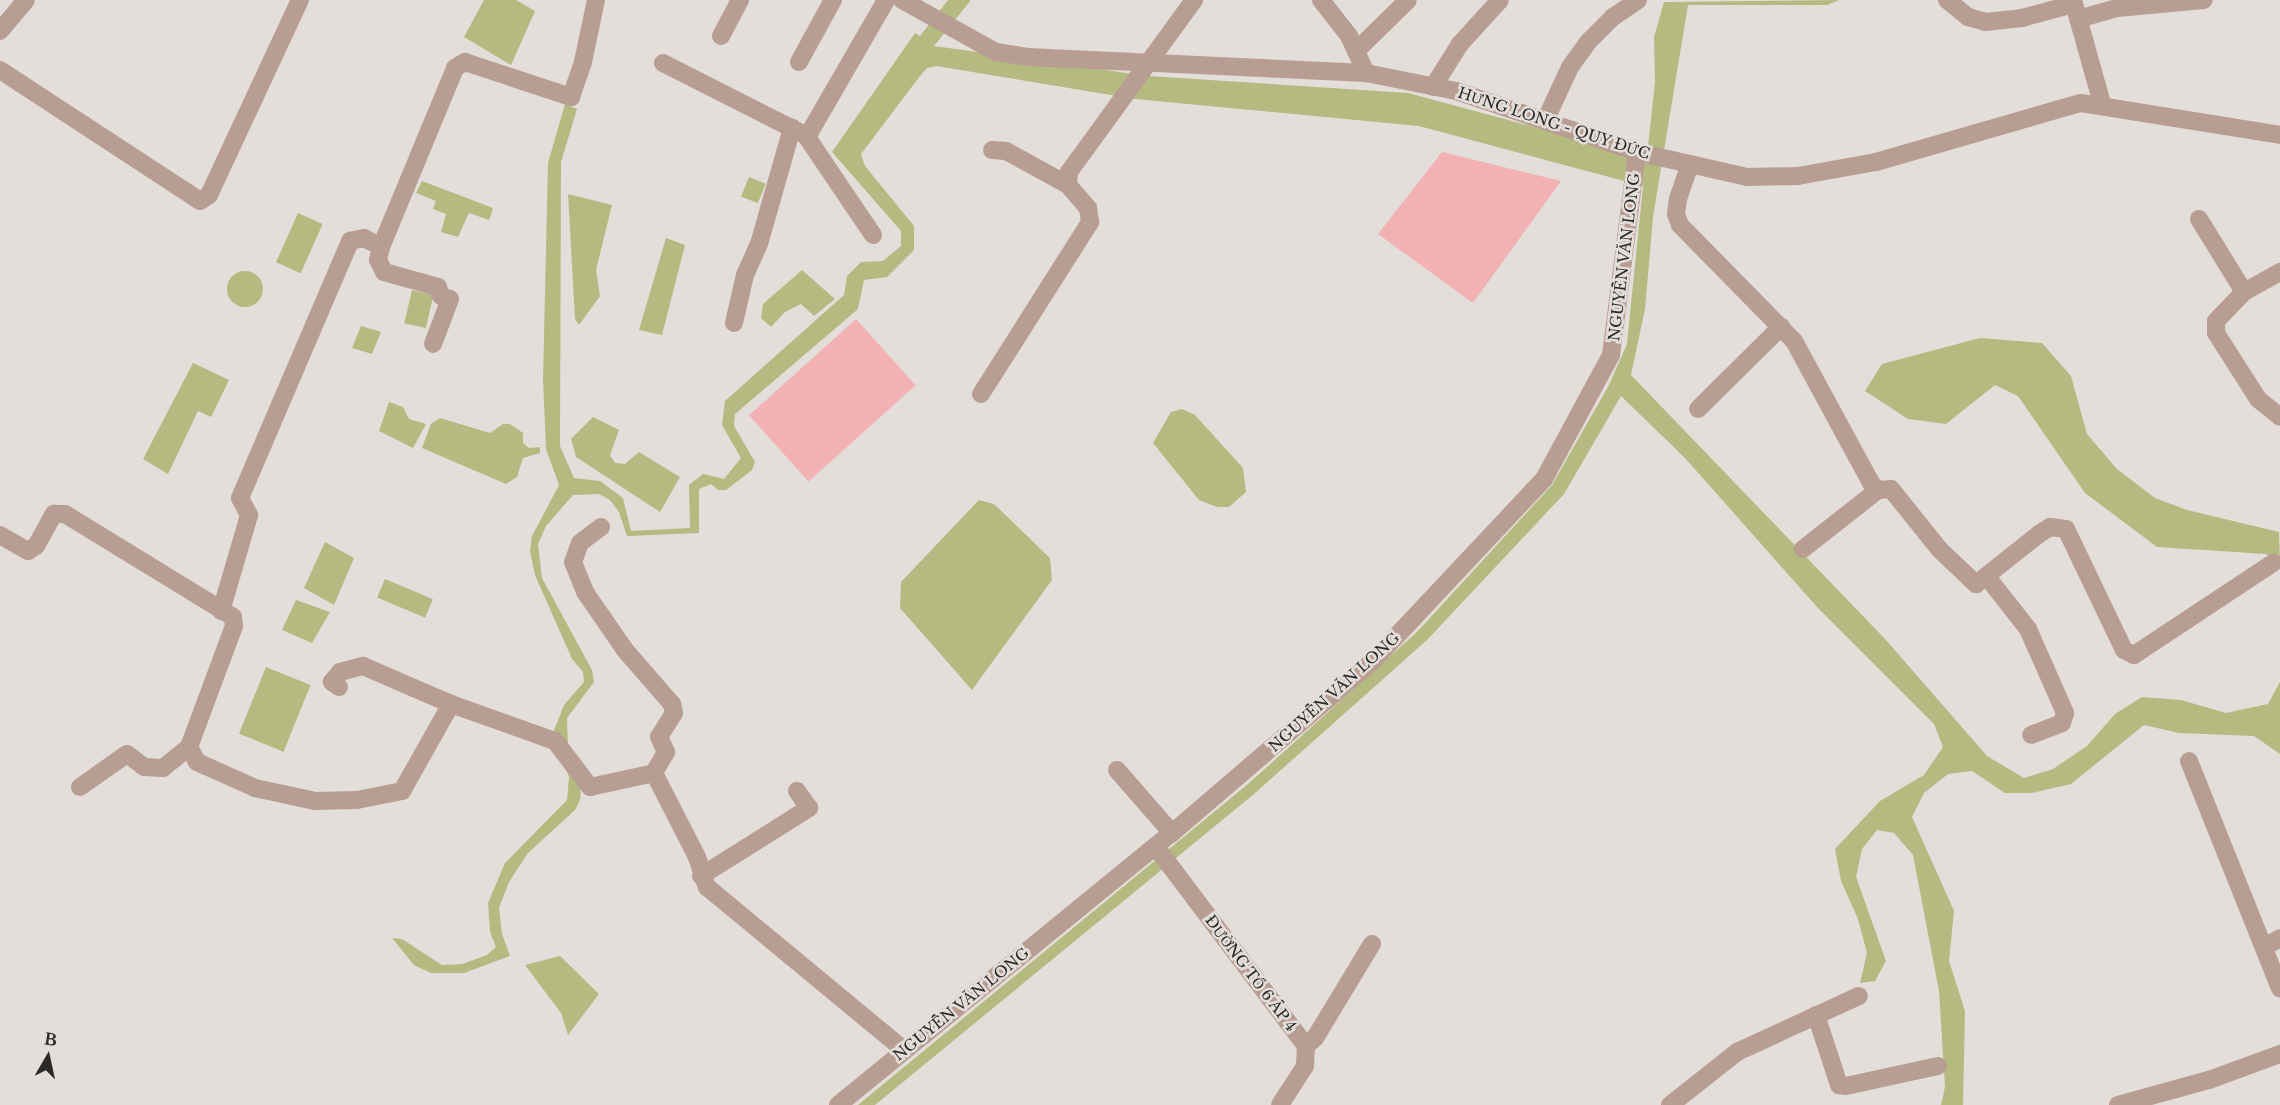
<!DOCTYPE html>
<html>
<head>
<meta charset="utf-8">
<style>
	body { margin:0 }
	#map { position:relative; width:2280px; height:1105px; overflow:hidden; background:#e3ded9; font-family:"Libre Baskerville",serif }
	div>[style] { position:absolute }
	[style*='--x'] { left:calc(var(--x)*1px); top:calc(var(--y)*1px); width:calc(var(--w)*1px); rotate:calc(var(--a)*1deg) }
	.green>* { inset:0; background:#f2b1b2; transform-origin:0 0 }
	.water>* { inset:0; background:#b5ba80; transform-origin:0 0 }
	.round { border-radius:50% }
	.minor>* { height:18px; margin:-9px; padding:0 9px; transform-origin:9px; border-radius:9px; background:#b89d93 }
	span { translate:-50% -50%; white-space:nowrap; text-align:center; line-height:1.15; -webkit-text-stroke:5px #e3ded9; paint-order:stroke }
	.street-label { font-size:15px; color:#2a2927 }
	.north { position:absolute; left:18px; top:1027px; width:60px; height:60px; -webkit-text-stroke:4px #e3ded9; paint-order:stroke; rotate:9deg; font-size:16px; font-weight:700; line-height:24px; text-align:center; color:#2a2927 }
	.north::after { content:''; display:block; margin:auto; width:21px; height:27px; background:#2a2927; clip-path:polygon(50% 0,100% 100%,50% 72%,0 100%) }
</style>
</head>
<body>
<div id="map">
	<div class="green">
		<div style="clip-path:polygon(1442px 152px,1561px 181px,1473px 303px,1378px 234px)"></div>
		<div style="left:856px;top:319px;width:89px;height:144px;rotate:48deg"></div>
	</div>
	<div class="water">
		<div style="clip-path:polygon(484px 0,516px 0,535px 11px,511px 65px,464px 37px)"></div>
		<div style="clip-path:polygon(948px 0,971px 0,934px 46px,1148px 76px,1408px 93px,1568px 136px,1646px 164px,1655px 83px,1654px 37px,1664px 2px,1839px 0,1827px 5px,1688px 5px,1653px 217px,1645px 309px,1631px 375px,1886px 640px,1987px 756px,2024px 778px,2053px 769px,2087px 746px,2115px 714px,2142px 697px,2181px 700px,2226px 713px,2268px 704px,2280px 682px,2280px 754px,2254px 736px,2179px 733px,2144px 725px,2071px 784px,2032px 793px,2005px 793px,1972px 771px,1948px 774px,1924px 793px,1912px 817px,1954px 911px,1949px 961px,1965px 1011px,1963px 1105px,1941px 1105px,1945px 1087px,1939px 991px,1913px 855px,1894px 833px,1877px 830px,1862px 849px,1856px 877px,1886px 961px,1875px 981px,1860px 983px,1867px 953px,1858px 919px,1841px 881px,1835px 849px,1880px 801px,1924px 775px,1943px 747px,1934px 724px,1818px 608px,1685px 458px,1621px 396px,1564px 494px,1427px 640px,1254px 794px,875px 1105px,858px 1105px,1248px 784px,1417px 632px,1552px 485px,1609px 385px,1627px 344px,1643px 186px,1419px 126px,1135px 99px,936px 66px,927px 68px,920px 76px,861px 154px,865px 166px,914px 226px,914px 250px,887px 277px,864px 280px,858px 309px,735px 414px,734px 426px,755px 462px,752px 470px,726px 490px,718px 490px,711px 484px,699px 489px,699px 533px,627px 536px,619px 512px,610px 500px,599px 494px,573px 495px,546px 526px,538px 544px,542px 578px,592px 670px,594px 682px,567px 718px,568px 747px,581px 787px,580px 800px,575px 810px,528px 853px,509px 882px,499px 908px,502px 934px,510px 956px,464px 973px,431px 973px,414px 965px,392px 938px,402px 939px,442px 965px,462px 964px,487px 955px,496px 947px,490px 932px,488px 903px,505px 863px,567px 800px,569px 777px,553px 733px,564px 705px,584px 682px,583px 672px,572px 659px,535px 575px,530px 551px,532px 536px,559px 485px,546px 449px,543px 380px,548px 163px,565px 104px,577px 109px,561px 162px,560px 446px,574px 478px,600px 481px,623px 498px,631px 531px,690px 528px,689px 485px,703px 474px,724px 479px,741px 458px,722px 425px,725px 401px,844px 295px,847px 276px,861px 262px,883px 261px,901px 246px,901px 231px,832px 152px,915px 33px,920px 36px)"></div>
		<div style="left:749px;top:177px;width:18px;height:21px;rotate:22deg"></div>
		<div style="clip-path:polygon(422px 181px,493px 208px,489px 220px,469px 213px,458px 237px,441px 232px,446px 214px,433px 209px,436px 201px,416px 193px)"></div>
		<div style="clip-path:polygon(568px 194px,612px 205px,596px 270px,600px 296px,579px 325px,575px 319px)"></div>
		<div style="left:298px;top:213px;width:27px;height:54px;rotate:24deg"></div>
		<div style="clip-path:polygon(666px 238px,685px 245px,662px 335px,639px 330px)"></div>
		<div style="clip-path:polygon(802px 270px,835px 299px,814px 316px,801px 304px,785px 312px,771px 327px,761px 318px,763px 304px)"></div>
		<div class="round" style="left:227px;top:271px;width:36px;height:36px"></div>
		<div style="left:412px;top:290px;width:22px;height:34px;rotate:13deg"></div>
		<div style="clip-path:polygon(361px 326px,381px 332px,372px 354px,352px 348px)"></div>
		<div style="clip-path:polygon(1980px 338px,2042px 343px,2071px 376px,2087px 434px,2117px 469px,2155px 498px,2187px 510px,2279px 532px,2280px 563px,2266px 554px,2157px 547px,2085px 493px,2018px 396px,1995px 385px,1946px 424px,1908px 419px,1865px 391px,1882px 364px)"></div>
		<div style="clip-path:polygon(193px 363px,229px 380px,211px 417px,198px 411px,168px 474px,143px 459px)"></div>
		<div style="clip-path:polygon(389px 402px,403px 407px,409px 419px,426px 424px,413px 448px,379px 431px)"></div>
		<div style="clip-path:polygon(1182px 409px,1195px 415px,1243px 468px,1246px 492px,1229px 507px,1217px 507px,1199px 500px,1153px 443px,1171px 412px)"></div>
		<div style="clip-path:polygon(593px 417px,619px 430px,610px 455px,615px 463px,625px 464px,639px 452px,680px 477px,660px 512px,576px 457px,571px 439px)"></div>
		<div style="clip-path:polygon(440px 418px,490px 433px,503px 424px,510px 424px,523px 433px,523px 443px,529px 448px,540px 447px,540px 453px,523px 458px,517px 477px,506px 484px,422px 448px,431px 424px)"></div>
		<div style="clip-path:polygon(979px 500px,994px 504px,1050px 558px,1052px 580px,972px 690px,900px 608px,901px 582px)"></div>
		<div style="clip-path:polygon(325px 542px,354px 558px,334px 605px,304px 588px)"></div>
		<div style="left:385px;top:579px;width:52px;height:20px;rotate:23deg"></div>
		<div style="clip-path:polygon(296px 600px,330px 612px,312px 643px,282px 630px)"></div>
		<div style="left:266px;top:667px;width:48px;height:72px;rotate:22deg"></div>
		<div style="clip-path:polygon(560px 956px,599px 994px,568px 1035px,561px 1013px,525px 965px)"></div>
	</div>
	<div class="minor">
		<div style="--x:902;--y:0;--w:107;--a:29"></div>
		<div style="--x:996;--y:52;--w:32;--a:9"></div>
		<div style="--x:1028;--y:57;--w:338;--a:2.7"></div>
		<div style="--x:1366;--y:73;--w:92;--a:11.3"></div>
		<div style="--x:1456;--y:91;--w:191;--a:18.6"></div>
		<div style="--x:1637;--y:152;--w:113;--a:12.8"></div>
		<div style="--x:1747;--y:177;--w:51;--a:-1.1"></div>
		<div style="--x:1798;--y:176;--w:79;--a:-10.2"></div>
		<div style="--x:1876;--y:162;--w:213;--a:-16.1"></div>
		<div style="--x:2081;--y:103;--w:202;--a:9.1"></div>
		<div style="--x:1321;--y:0;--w:46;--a:52.1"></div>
		<div style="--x:1349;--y:36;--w:41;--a:65.3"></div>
		<div style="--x:1947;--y:0;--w:27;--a:39"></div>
		<div style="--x:1968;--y:17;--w:18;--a:16"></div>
		<div style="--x:1985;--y:22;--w:37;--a:-6"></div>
		<div style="--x:2022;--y:18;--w:54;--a:-15.1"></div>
		<div style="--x:2075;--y:7;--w:101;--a:74.4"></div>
		<div style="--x:2078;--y:19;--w:41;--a:-15.8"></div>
		<div style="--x:2117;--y:8;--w:87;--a:-5.3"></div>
		<div style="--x:0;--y:31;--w:40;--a:-50"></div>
		<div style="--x:721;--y:36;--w:41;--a:-62.2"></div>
		<div style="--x:1357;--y:50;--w:71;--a:-44.4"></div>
		<div style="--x:799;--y:62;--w:71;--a:-61.3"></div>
		<div style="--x:663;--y:63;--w:157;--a:26.9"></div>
		<div style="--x:0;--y:70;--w:239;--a:33.2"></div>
		<div style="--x:200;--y:201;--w:11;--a:-34"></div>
		<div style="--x:209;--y:195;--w:215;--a:-65"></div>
		<div style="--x:1433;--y:87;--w:51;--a:-57.9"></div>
		<div style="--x:1460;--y:44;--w:59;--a:-47.7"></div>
		<div style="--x:1546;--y:119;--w:57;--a:-65.2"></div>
		<div style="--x:1570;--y:67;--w:31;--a:-54"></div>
		<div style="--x:1588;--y:42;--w:35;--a:-45"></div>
		<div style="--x:1613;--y:17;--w:30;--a:-34"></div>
		<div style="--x:992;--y:150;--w:14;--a:4"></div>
		<div style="--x:1006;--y:151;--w:71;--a:28.7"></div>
		<div style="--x:1690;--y:164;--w:37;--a:109"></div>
		<div style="--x:1678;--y:199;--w:15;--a:98"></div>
		<div style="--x:1676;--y:214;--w:12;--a:70"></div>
		<div style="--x:1680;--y:225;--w:163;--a:45.5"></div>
		<div style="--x:1794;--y:341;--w:162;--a:61.5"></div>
		<div style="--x:1871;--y:483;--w:10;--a:45"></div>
		<div style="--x:1878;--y:490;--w:13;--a:-4"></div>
		<div style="--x:1891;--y:489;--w:78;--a:51.2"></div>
		<div style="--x:1940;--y:550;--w:50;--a:43.4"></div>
		<div style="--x:1976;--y:584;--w:80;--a:-38.4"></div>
		<div style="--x:2039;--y:534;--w:13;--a:-32"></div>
		<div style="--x:2050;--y:527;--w:16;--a:7"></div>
		<div style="--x:2066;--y:529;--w:134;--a:64.4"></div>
		<div style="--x:2124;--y:650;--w:11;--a:27"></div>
		<div style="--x:2134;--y:655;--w:167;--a:-33.5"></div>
		<div style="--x:2199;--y:219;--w:86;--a:58.3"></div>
		<div style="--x:2244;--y:292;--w:40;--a:134"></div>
		<div style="--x:2216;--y:321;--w:12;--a:90"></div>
		<div style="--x:2216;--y:333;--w:78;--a:57.5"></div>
		<div style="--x:2258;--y:399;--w:28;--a:39"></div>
		<div style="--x:873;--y:235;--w:118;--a:-124"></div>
		<div style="--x:807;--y:137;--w:158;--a:-60"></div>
		<div style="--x:381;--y:247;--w:13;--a:103"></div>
		<div style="--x:378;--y:260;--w:13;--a:63"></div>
		<div style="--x:384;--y:272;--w:56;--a:15.5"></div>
		<div style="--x:438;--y:287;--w:9;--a:72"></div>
		<div style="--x:441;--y:296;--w:9;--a:18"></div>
		<div style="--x:450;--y:299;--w:48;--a:110.7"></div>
		<div style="--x:2244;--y:292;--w:41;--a:-29.1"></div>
		<div style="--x:734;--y:323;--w:49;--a:-77.1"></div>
		<div style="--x:745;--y:275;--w:34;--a:-66"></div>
		<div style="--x:759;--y:244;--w:121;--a:-74.1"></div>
		<div style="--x:981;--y:394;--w:204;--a:-57.6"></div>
		<div style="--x:1090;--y:222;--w:14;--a:-98"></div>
		<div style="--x:1088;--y:208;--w:30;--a:-131"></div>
		<div style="--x:1068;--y:185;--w:13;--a:-86"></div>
		<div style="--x:1069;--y:172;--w:213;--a:-54"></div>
		<div style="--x:1698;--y:409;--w:117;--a:-44.7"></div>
		<div style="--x:601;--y:527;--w:26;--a:143"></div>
		<div style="--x:580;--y:543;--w:20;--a:110"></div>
		<div style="--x:573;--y:562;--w:32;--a:68"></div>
		<div style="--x:585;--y:592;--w:70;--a:55.4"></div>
		<div style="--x:625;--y:650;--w:72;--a:49"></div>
		<div style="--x:672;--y:704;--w:9;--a:77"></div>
		<div style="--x:674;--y:713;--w:28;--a:122"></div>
		<div style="--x:659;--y:737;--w:17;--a:65"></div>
		<div style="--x:666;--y:752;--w:24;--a:120"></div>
		<div style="--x:0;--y:535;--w:32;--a:30"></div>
		<div style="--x:28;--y:551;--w:9;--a:-32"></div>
		<div style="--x:36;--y:546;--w:37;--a:-61"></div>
		<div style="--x:54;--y:514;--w:11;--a:0"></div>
		<div style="--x:65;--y:514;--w:197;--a:31.5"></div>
		<div style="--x:233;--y:617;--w:9;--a:84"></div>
		<div style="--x:234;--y:626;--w:129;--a:110.4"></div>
		<div style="--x:189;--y:747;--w:17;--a:62"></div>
		<div style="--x:197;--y:762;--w:64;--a:24.1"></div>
		<div style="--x:255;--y:788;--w:61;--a:12.2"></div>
		<div style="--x:315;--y:801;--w:42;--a:-1.4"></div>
		<div style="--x:357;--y:800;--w:46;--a:-11.3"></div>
		<div style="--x:402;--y:791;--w:100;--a:-60.6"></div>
		<div style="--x:1803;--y:549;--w:95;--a:-38.2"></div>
		<div style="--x:1988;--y:578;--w:65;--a:51.9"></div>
		<div style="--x:2028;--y:629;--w:92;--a:66.2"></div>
		<div style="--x:2065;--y:713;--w:10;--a:107"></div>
		<div style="--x:2062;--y:723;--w:33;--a:159"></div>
		<div style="--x:221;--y:611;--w:100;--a:-73.7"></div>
		<div style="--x:249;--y:515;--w:19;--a:-118"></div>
		<div style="--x:240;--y:498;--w:280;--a:-66.8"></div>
		<div style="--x:350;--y:241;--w:14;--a:-12"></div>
		<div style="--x:364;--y:238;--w:19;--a:28"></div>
		<div style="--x:381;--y:247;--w:194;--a:-67.5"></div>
		<div style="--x:455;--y:68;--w:12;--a:-31"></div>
		<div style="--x:465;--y:62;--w:112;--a:18.3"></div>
		<div style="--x:571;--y:97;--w:37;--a:-71"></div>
		<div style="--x:583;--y:62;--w:63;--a:-78.2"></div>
		<div style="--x:339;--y:687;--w:9;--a:-144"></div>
		<div style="--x:332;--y:682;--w:13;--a:-51"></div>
		<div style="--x:340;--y:672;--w:24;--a:-15"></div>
		<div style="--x:363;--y:666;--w:96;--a:23.4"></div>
		<div style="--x:451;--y:704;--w:110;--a:19.6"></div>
		<div style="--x:555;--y:741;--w:58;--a:52.7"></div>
		<div style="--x:590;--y:787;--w:66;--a:-12.3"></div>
		<div style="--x:654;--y:773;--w:94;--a:62.9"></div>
		<div style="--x:697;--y:857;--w:32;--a:72"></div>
		<div style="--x:707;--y:887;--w:256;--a:39.6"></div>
		<div style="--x:2189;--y:761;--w:245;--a:68.2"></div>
		<div style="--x:1117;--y:770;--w:84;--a:48.9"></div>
		<div style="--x:80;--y:787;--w:57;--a:-35.1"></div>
		<div style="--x:127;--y:754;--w:21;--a:37"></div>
		<div style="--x:144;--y:767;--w:19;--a:3"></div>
		<div style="--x:163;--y:768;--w:33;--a:-39"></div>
		<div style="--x:1156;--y:847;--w:249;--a:53"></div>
		<div style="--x:1306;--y:1046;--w:20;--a:93"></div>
		<div style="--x:1305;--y:1066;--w:46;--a:122.7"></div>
		<div style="--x:701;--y:876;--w:128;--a:-32.2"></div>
		<div style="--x:809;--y:808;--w:21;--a:-125"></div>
		<div style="--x:2264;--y:947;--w:18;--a:-29"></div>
		<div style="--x:1816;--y:1015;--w:74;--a:71.8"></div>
		<div style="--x:1839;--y:1085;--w:7;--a:8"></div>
		<div style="--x:1846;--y:1086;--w:94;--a:-12.3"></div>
		<div style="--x:1306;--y:1046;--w:12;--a:-42"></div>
		<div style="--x:1315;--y:1038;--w:110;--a:-58.8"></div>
		<div style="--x:838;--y:1105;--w:431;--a:-39.2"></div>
		<div style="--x:1172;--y:833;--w:266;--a:-40.6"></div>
		<div style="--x:1374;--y:660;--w:248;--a:-46.8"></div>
		<div style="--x:1544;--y:479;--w:141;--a:-61.6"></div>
		<div style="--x:1611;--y:355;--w:205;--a:-82.7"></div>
		<div style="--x:1670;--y:1105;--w:85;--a:-38.3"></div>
		<div style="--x:1737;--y:1052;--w:134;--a:-24.7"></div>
		<div style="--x:2118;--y:1105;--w:94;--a:-15.4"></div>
		<div style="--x:2209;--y:1080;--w:76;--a:-20.1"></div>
	</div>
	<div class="street-label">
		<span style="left:1554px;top:123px;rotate:18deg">HƯNG LONG - QUY ĐỨC</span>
		<span style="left:1624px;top:257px;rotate:-83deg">NGUYỄN VĂN LONG</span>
		<span style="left:1334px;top:692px;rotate:-42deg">NGUYỄN VĂN LONG</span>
		<span style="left:1251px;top:973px;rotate:53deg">ĐƯỜNG TỔ 6 ẤP 4</span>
		<span style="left:961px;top:1004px;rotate:-39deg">NGUYỄN VĂN LONG</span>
	</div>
	<div class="north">B</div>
</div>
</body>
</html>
